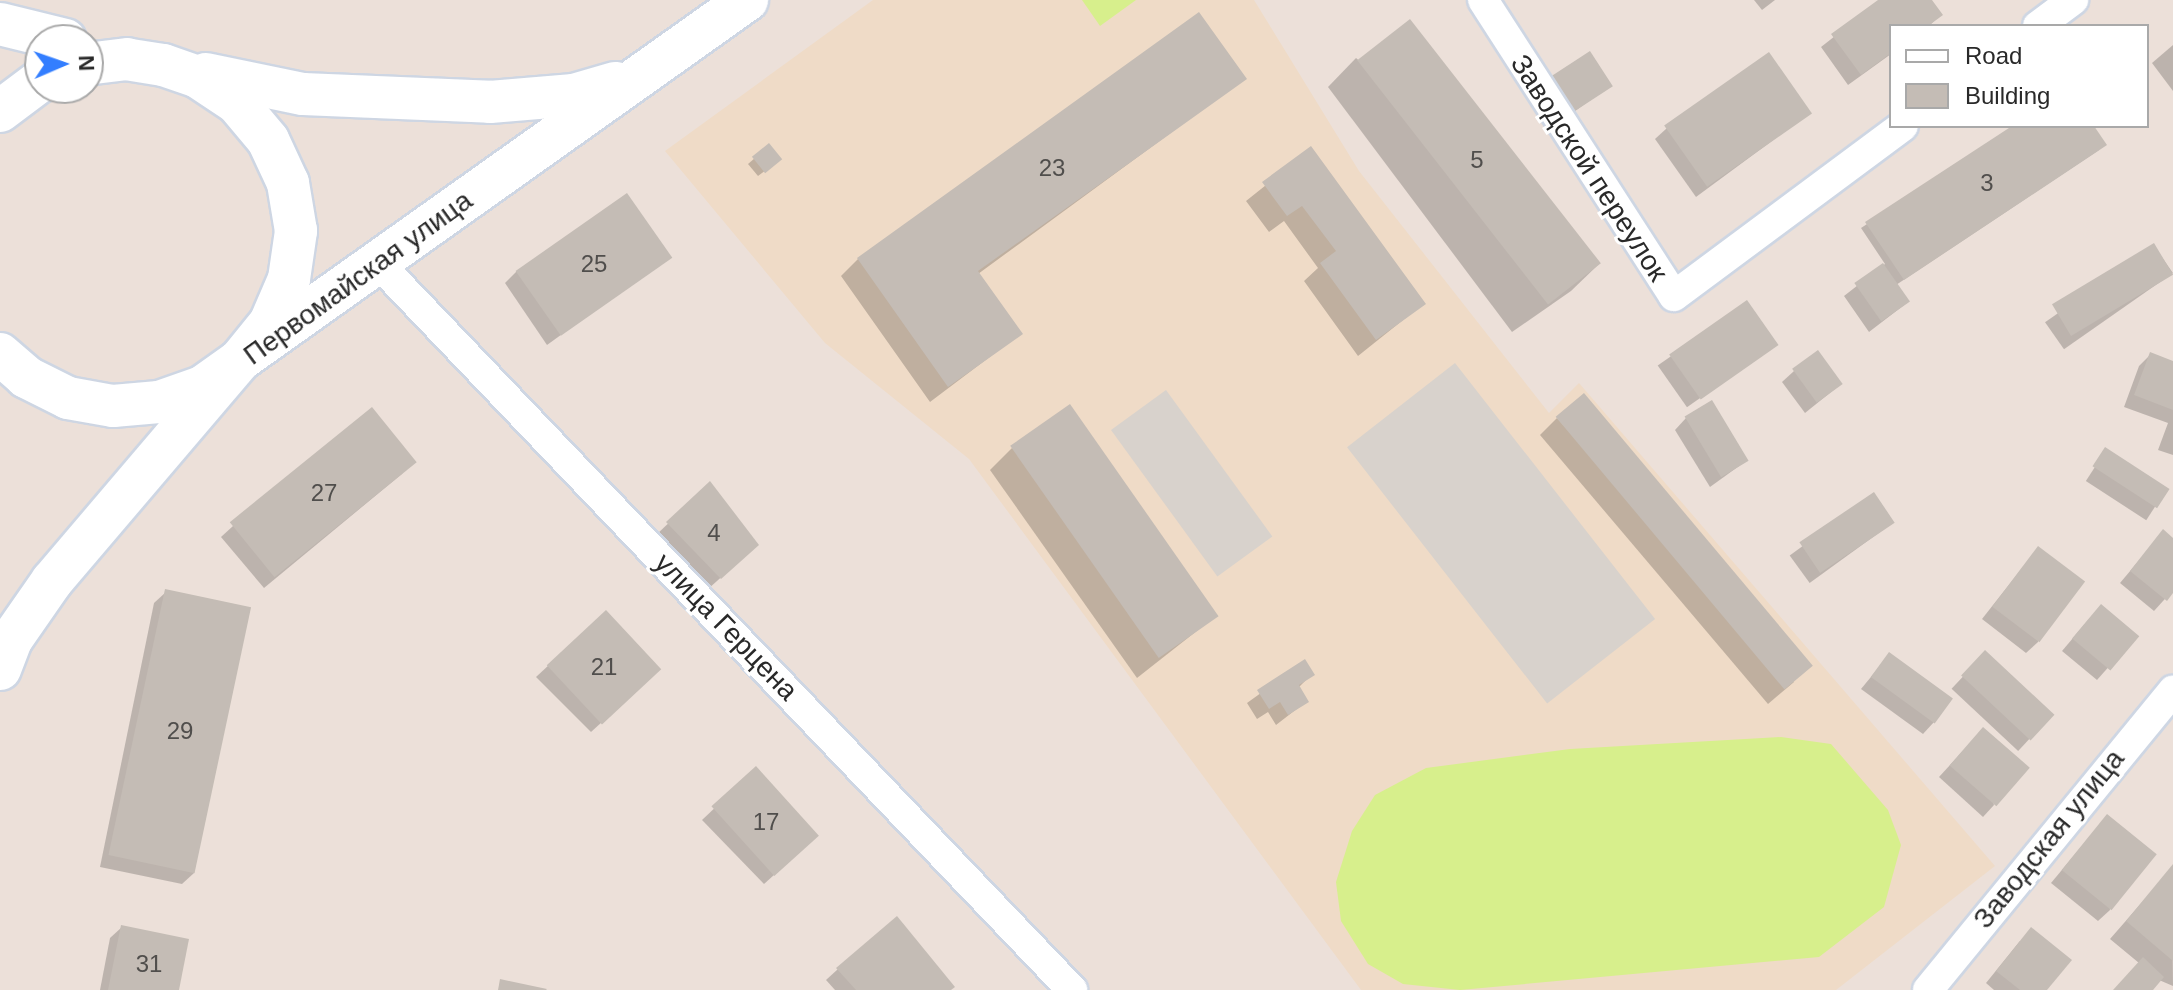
<!DOCTYPE html>
<html>
<head>
<meta charset="utf-8">
<style>
	body { margin:0 }
	#map { position:relative; width:2173px; height:990px; overflow:hidden; background:#ece0d9; font-family:Helvetica,sans-serif }
	div>[style] { position:absolute }
	[style*='--x'] { left:calc(var(--x)*1px); top:calc(var(--y)*1px); width:calc(var(--w)*1px); rotate:calc(var(--a)*1deg) }
	.education>* { inset:0; background:#efdbc7 }
	.pitch>* { inset:0; background:#d7ef8c }
	.plaza>* { inset:0; background:#d8d2cc; transform-origin:0 0 }
	.shadow>* { inset:0; background:#0003; transform-origin:0 0 }
	.building>* { inset:0; background:#c4bcb5; transform-origin:0 0 }
	.roads { filter:drop-shadow(2px 0 #ced6e3) drop-shadow(-2px 0 #ced6e3) drop-shadow(0 2px #ced6e3) drop-shadow(0 -2px #ced6e3) }
	.minor>* { height:30px; margin:-15px; padding:0 15px; transform-origin:15px; border-radius:15px; background:#fff }
	.secondary>* { height:42px; margin:-21px; padding:0 21px; transform-origin:21px; border-radius:21px; background:#fff }
	span { translate:-50% -50%; white-space:nowrap; text-align:center; line-height:1.15; -webkit-text-stroke:6px #fff; paint-order:stroke }
	.number-label { font-size:24px; color:#504e4c }
	.number-label span { -webkit-text-stroke-width:0 }
	.street-label { font-size:28px; color:#292929 }
	.legend { position:absolute; left:1889px; top:24px; width:260px; height:104px; box-sizing:border-box; background:#fff; border:2px solid #a9a9a9; margin:0; padding:10px 14px; list-style:none; font-size:24px; color:#292929 }
	.legend li { display:flex; align-items:center; gap:16px; height:40px }
	.legend b { width:40px; border:2px solid #a9a9a9 }
	.north { position:absolute; left:24px; top:24px; width:80px; height:80px; box-sizing:border-box; background:#fff; border:2px solid #a9a9a9; border-radius:50%; rotate:88deg; font-size:22px; font-weight:700; line-height:32px; text-align:center; color:#292929 }
	.north::after { content:''; display:block; margin:auto; width:28px; height:36px; background:#337eff; clip-path:polygon(50% 0,100% 100%,50% 72%,0 100%) }
</style>
</head>
<body>
<div id="map">
	<div class="education">
		<div style="clip-path:polygon(873px 0,1254px 0,1359px 171px,1549px 413px,1579px 383px,1995px 866px,1836px 990px,1361px 990px,969px 459px,825px 343px,665px 151px)"></div>
	</div>
	<div class="pitch">
		<div style="clip-path:polygon(1082px 0,1136px 0,1100px 26px)"></div>
		<div style="clip-path:polygon(1781px 737px,1831px 744px,1888px 810px,1901px 845px,1884px 907px,1819px 957px,1460px 990px,1403px 984px,1368px 964px,1341px 921px,1336px 882px,1352px 831px,1375px 795px,1426px 768px,1570px 749px)"></div>
	</div>
	<div class="plaza">
		<div style="left:1455px;top:363px;width:325px;height:137px;rotate:52deg"></div>
		<div style="left:1166px;top:390px;width:181px;height:68px;rotate:54deg"></div>
	</div>
	<div class="shadow">
		<div style="clip-path:polygon(1754px 0,1775px 0,1762px 10px)"></div>
		<div style="clip-path:polygon(1881px 0,1930px 0,1940px 15px,1929px 26px,1891px 26px,1891px 54px,1848px 85px,1821px 47px)"></div>
		<div style="clip-path:polygon(2173px 45px,2173px 91px,2152px 63px)"></div>
		<div style="clip-path:polygon(1356px 58px,1600px 263px,1571px 291px,1512px 332px,1328px 87px)"></div>
		<div style="clip-path:polygon(1244px 79px,978px 274px,1020px 334px,930px 402px,841px 276px,858px 259px)"></div>
		<div style="clip-path:polygon(1610px 86px,1554px 126px,1534px 93px)"></div>
		<div style="clip-path:polygon(1810px 113px,1696px 197px,1655px 139px,1667px 128px)"></div>
		<div style="clip-path:polygon(2016px 126px,2092px 126px,2099px 150px,1896px 285px,1908px 302px,1869px 332px,1844px 296px,1885px 264px,1861px 228px)"></div>
		<div style="clip-path:polygon(769px 146px,774px 164px,758px 176px,748px 164px)"></div>
		<div style="clip-path:polygon(1311px 149px,1423px 304px,1358px 356px,1304px 281px,1318px 268px,1284px 221px,1269px 232px,1246px 201px)"></div>
		<div style="left:2154px;top:246px;width:33px;height:133px;rotate:55deg"></div>
		<div style="clip-path:polygon(669px 257px,547px 345px,505px 283px,517px 271px)"></div>
		<div style="left:1747px;top:303px;width:51px;height:109px;rotate:55deg"></div>
		<div style="clip-path:polygon(2151px 354px,2173px 363px,2173px 455px,2158px 450px,2168px 423px,2124px 407px,2139px 366px)"></div>
		<div style="clip-path:polygon(1794px 371px,1841px 384px,1805px 413px,1782px 382px)"></div>
		<div style="clip-path:polygon(1557px 418px,1794px 682px,1768px 704px,1540px 435px)"></div>
		<div style="clip-path:polygon(1686px 418px,1746px 461px,1710px 487px,1675px 430px)"></div>
		<div style="clip-path:polygon(1012px 448px,1217px 615px,1137px 678px,990px 470px)"></div>
		<div style="left:2106px;top:450px;width:72px;height:37px;rotate:33deg"></div>
		<div style="clip-path:polygon(403px 473px,264px 588px,221px 537px,233px 526px)"></div>
		<div style="clip-path:polygon(710px 484px,745px 556px,708px 589px,656px 535px)"></div>
		<div style="left:1873px;top:495px;width:34px;height:103px;rotate:54deg"></div>
		<div style="clip-path:polygon(2163px 532px,2173px 540px,2173px 590px,2154px 611px,2120px 583px)"></div>
		<div style="clip-path:polygon(2038px 548px,2038px 642px,2026px 653px,1982px 619px)"></div>
		<div style="clip-path:polygon(166px 592px,194px 873px,182px 884px,100px 867px,154px 603px)"></div>
		<div style="clip-path:polygon(606px 612px,647px 681px,591px 732px,536px 677px)"></div>
		<div style="clip-path:polygon(2090px 618px,2136px 636px,2097px 680px,2062px 651px)"></div>
		<div style="left:1985px;top:653px;width:91px;height:49px;rotate:43deg"></div>
		<div style="clip-path:polygon(1889px 655px,1934px 722px,1923px 734px,1861px 689px)"></div>
		<div style="clip-path:polygon(1304px 662px,1312px 674px,1298px 688px,1307px 701px,1276px 725px,1268px 712px,1257px 719px,1247px 703px)"></div>
		<div style="clip-path:polygon(1972px 741px,1994px 805px,1983px 817px,1939px 777px)"></div>
		<div style="clip-path:polygon(756px 769px,804px 848px,764px 884px,702px 820px)"></div>
		<div style="clip-path:polygon(2107px 816px,2110px 910px,2098px 921px,2051px 883px)"></div>
		<div style="clip-path:polygon(2172px 868px,2173px 986px,2159px 980px,2150px 990px,2115px 990px,2139px 963px,2110px 939px)"></div>
		<div style="clip-path:polygon(122px 927px,177px 990px,100px 990px,110px 938px)"></div>
		<div style="clip-path:polygon(2020px 941px,2045px 990px,1994px 990px,1986px 983px)"></div>
		<div style="clip-path:polygon(838px 969px,949px 990px,835px 990px,826px 980px)"></div>
	</div>
	<div class="building">
		<div style="clip-path:polygon(1878px 0,1932px 0,1943px 15px,1928px 26px,1891px 26px,1891px 53px,1861px 75px,1831px 34px)"></div>
		<div style="clip-path:polygon(1199px 12px,1247px 79px,978px 271px,1023px 334px,948px 387px,857px 258px)"></div>
		<div style="left:1410px;top:19px;width:310px;height:67px;rotate:52deg"></div>
		<div style="left:1590px;top:51px;width:42px;height:54px;rotate:57deg"></div>
		<div style="left:1769px;top:52px;width:75px;height:128px;rotate:55deg"></div>
		<div style="clip-path:polygon(2012px 126px,2094px 126px,2107px 145px,1904px 280px,1865px 222px)"></div>
		<div style="left:769px;top:143px;width:21px;height:22px;rotate:51deg"></div>
		<div style="clip-path:polygon(1311px 146px,1426px 304px,1376px 340px,1320px 263px,1336px 251px,1302px 206px,1287px 216px,1262px 182px)"></div>
		<div style="left:627px;top:193px;width:79px;height:136px;rotate:55deg"></div>
		<div style="left:2154px;top:243px;width:37px;height:119px;rotate:59deg"></div>
		<div style="left:1883px;top:263px;width:47px;height:35px;rotate:55deg"></div>
		<div style="left:1747px;top:300px;width:55px;height:95px;rotate:55deg"></div>
		<div style="left:1818px;top:350px;width:42px;height:32px;rotate:54deg"></div>
		<div style="clip-path:polygon(2150px 352px,2173px 361px,2173px 410px,2134px 395px)"></div>
		<div style="left:1584px;top:393px;width:356px;height:37px;rotate:50deg"></div>
		<div style="left:1712px;top:400px;width:71px;height:32px;rotate:59deg"></div>
		<div style="left:1070px;top:404px;width:259px;height:73px;rotate:55deg"></div>
		<div style="left:372px;top:407px;width:71px;height:183px;rotate:51deg"></div>
		<div style="left:2105px;top:447px;width:77px;height:23px;rotate:33deg"></div>
		<div style="clip-path:polygon(710px 481px,759px 545px,721px 579px,666px 522px)"></div>
		<div style="left:1874px;top:492px;width:37px;height:90px;rotate:56deg"></div>
		<div style="clip-path:polygon(2163px 529px,2173px 538px,2173px 593px,2167px 601px,2130px 571px)"></div>
		<div style="left:2038px;top:546px;width:59px;height:76px;rotate:37deg"></div>
		<div style="left:165px;top:589px;width:88px;height:272px;rotate:12deg"></div>
		<div style="left:2101px;top:604px;width:50px;height:45px;rotate:40deg"></div>
		<div style="left:606px;top:610px;width:81px;height:81px;rotate:47deg"></div>
		<div style="left:1985px;top:650px;width:95px;height:35px;rotate:43deg"></div>
		<div style="left:1889px;top:652px;width:79px;height:31px;rotate:36deg"></div>
		<div style="clip-path:polygon(1305px 659px,1315px 675px,1299px 685px,1309px 702px,1288px 715px,1280px 702px,1269px 709px,1257px 690px)"></div>
		<div style="left:1983px;top:727px;width:62px;height:51px;rotate:41deg"></div>
		<div style="left:756px;top:766px;width:94px;height:60px;rotate:48deg"></div>
		<div style="left:2107px;top:814px;width:64px;height:72px;rotate:39deg"></div>
		<div style="clip-path:polygon(2173px 864px,2173px 961px,2126px 921px)"></div>
		<div style="clip-path:polygon(897px 916px,955px 987px,951px 990px,856px 990px,836px 968px)"></div>
		<div style="clip-path:polygon(121px 925px,189px 939px,179px 990px,108px 990px)"></div>
		<div style="clip-path:polygon(2031px 927px,2072px 960px,2047px 990px,2020px 990px,1996px 971px)"></div>
		<div style="clip-path:polygon(2143px 957px,2164px 977px,2153px 990px,2113px 990px)"></div>
		<div style="clip-path:polygon(500px 979px,547px 989px,546px 990px,498px 990px)"></div>
	</div>
	<div class="roads">
		<div class="minor">
			<div style="--x:1483;--y:0;--w:352;--a:57.2"></div>
			<div style="--x:1674;--y:296;--w:285;--a:-36.6"></div>
			<div style="--x:2038;--y:26;--w:44;--a:-36.6"></div>
			<div style="--x:379;--y:264;--w:1004;--a:46.33"></div>
			<div style="--x:1928;--y:990;--w:387;--a:-50.7"></div>
		</div>
		<div class="secondary">
			<div style="--x:0;--y:24;--w:67;--a:13.8"></div>
			<div style="--x:206;--y:74;--w:99;--a:11.7"></div>
			<div style="--x:303;--y:94;--w:187;--a:2.4"></div>
			<div style="--x:490;--y:102;--w:84;--a:-4.8"></div>
			<div style="--x:574;--y:95;--w:43;--a:-16.3"></div>
			<div style="--x:0;--y:111;--w:50;--a:-36.9"></div>
			<div style="--x:0;--y:354;--w:35;--a:41"></div>
			<div style="--x:26;--y:377;--w:47;--a:26.6"></div>
			<div style="--x:68;--y:398;--w:46;--a:10.1"></div>
			<div style="--x:113;--y:406;--w:46;--a:-5"></div>
			<div style="--x:159;--y:402;--w:46;--a:-19.2"></div>
			<div style="--x:202;--y:387;--w:47;--a:-35.4"></div>
			<div style="--x:240;--y:360;--w:48;--a:-51"></div>
			<div style="--x:270;--y:323;--w:48;--a:-66.6"></div>
			<div style="--x:289;--y:279;--w:49;--a:-81.7"></div>
			<div style="--x:296;--y:231;--w:49;--a:-99.5"></div>
			<div style="--x:288;--y:183;--w:47;--a:-114.9"></div>
			<div style="--x:268;--y:140;--w:48;--a:-130"></div>
			<div style="--x:237;--y:103;--w:47;--a:-146.3"></div>
			<div style="--x:198;--y:77;--w:37;--a:-161"></div>
			<div style="--x:163;--y:65;--w:36;--a:-171"></div>
			<div style="--x:127;--y:59;--w:39;--a:173"></div>
			<div style="--x:0;--y:669;--w:31;--a:-69"></div>
			<div style="--x:11;--y:640;--w:72;--a:-55.2"></div>
			<div style="--x:52;--y:581;--w:290;--a:-49.6"></div>
			<div style="--x:240;--y:360;--w:622;--a:-35.38"></div>
		</div>
	</div>
	<div class="number-label">
		<span style="left:1477px;top:160px">5</span>
		<span style="left:1052px;top:168px">23</span>
		<span style="left:1987px;top:183px">3</span>
		<span style="left:594px;top:264px">25</span>
		<span style="left:324px;top:493px">27</span>
		<span style="left:714px;top:533px">4</span>
		<span style="left:604px;top:667px">21</span>
		<span style="left:180px;top:731px">29</span>
		<span style="left:766px;top:822px">17</span>
		<span style="left:149px;top:964px">31</span>
	</div>
	<div class="street-label">
		<span style="left:1589px;top:168px;rotate:57deg">Заводской переулок</span>
		<span style="left:358px;top:278px;rotate:-36deg">Первомайская улица</span>
		<span style="left:726px;top:627px;rotate:46deg">улица Герцена</span>
		<span style="left:2049px;top:839px;rotate:-51deg">Заводская улица</span>
	</div>
	<ul class="legend">
	<li><b style="height:10px;background:#fff"></b>Road</li>
	<li><b style="height:22px;background:#c4bcb5"></b>Building</li>
	</ul>
	<div class="north">N</div>
</div>
</body>
</html>
